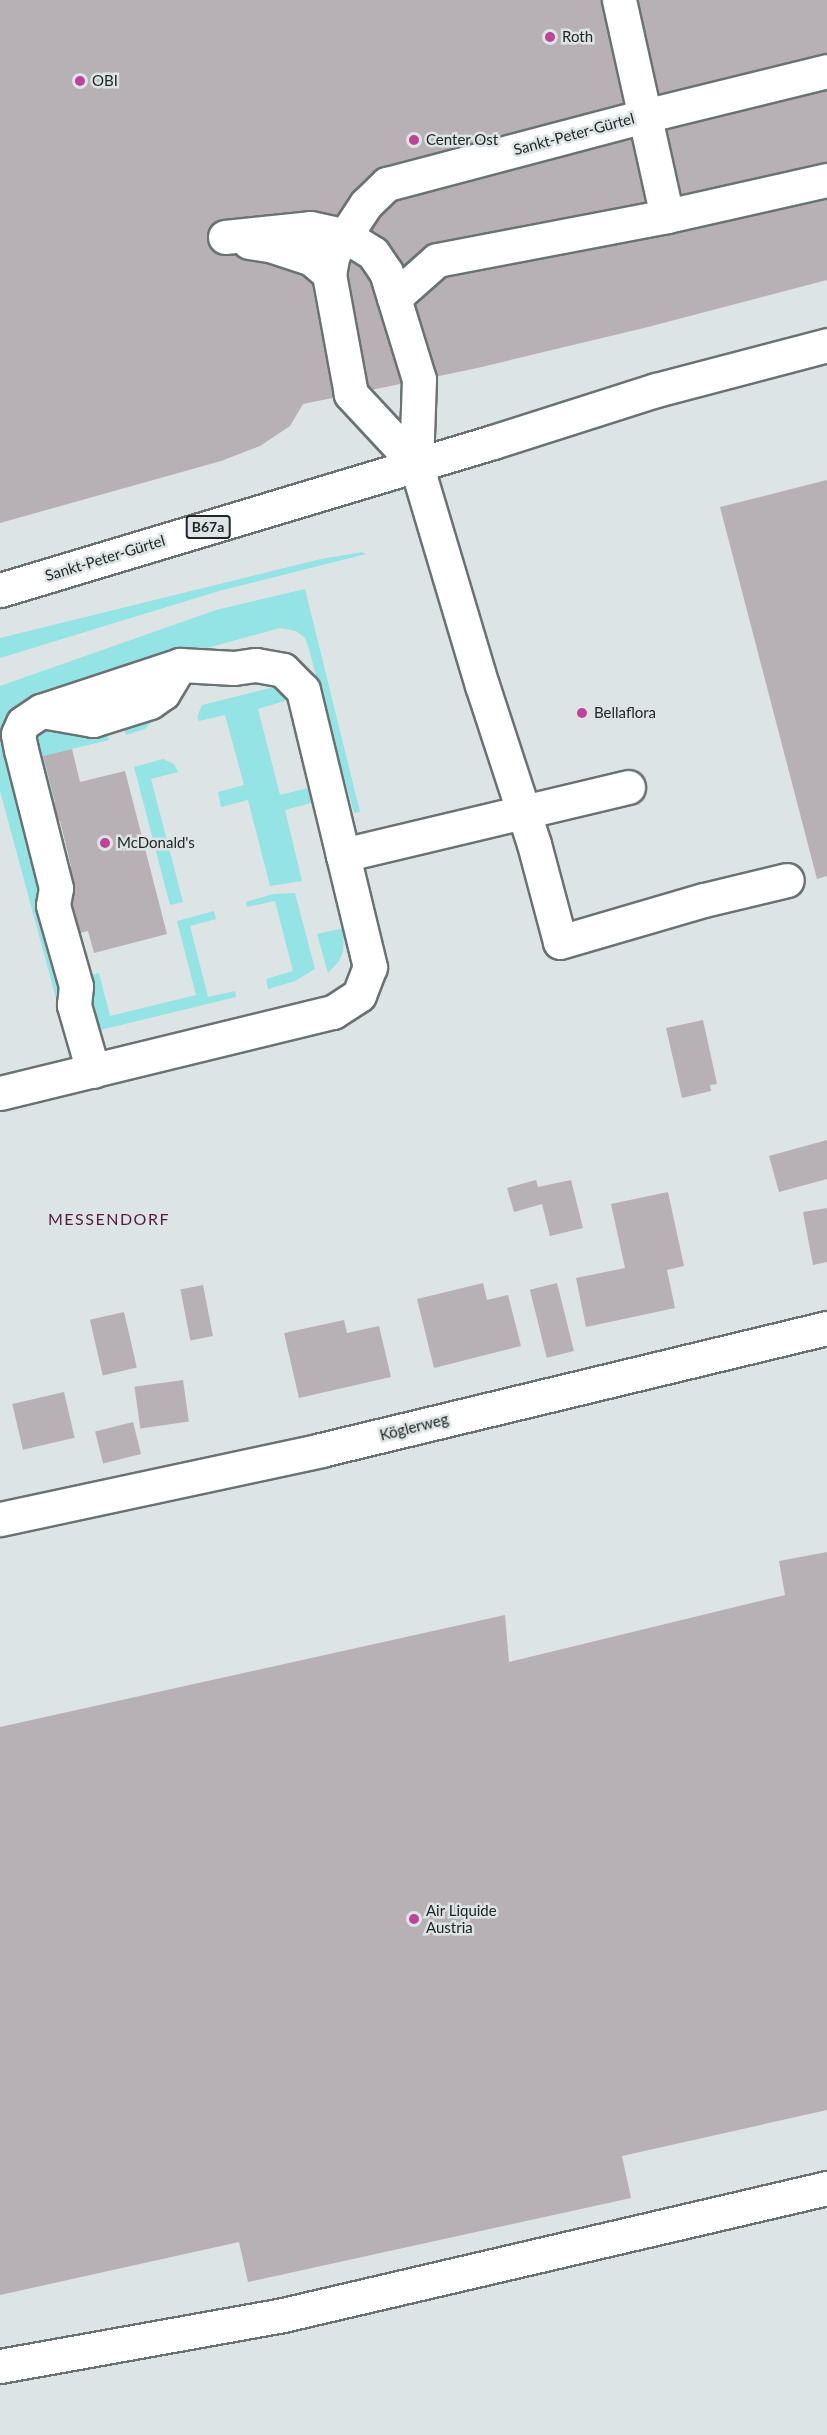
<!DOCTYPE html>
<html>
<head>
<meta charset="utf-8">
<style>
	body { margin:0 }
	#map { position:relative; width:827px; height:2435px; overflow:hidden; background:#dce4e5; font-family:Lato,sans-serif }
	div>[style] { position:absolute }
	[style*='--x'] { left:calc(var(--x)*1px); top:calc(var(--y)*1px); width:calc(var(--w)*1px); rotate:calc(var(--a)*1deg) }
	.green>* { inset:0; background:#94e3e5 }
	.building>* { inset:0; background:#b7b0b4; transform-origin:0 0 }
	.roads { filter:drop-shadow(2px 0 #6a7272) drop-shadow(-2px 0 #6a7272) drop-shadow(0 2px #6a7272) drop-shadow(0 -2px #6a7272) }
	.minor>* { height:33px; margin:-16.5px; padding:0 16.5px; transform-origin:16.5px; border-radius:16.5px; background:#fff }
	.major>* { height:33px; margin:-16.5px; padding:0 16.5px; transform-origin:16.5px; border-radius:16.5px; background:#fff }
	.dots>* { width:16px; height:16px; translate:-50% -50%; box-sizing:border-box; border:3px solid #dce4e5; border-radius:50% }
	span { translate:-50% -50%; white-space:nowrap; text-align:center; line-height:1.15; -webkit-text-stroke:5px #dce4e5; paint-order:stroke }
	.shield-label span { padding:2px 4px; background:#dce4e5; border:2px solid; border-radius:4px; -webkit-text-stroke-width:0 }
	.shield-label { font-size:14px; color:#222626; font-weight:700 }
	.poi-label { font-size:15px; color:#222626 }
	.left { translate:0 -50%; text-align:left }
	.street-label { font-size:15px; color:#222626 }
	.neighbourhood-label { font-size:16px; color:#541a42; letter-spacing:1.5px }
</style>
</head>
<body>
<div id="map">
	<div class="green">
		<div style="clip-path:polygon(362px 552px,366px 554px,219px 591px,0 658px,0 638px,321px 559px)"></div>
		<div style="clip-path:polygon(305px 589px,360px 812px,354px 813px,308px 646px,305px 638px,296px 631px,280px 628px,160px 661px,23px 707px,46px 890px,37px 906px,73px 1038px,67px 1039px,0 791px,0 686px,216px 610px)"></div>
		<div style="clip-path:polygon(274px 687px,281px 691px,285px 701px,258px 709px,280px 795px,308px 788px,311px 803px,285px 810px,302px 881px,270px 886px,248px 800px,221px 807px,218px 792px,244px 785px,225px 715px,199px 721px,197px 717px,202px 705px)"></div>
		<div style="clip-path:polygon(173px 698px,145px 729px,126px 735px,122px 722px)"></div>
		<div style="clip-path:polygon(36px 726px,105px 727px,109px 740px,43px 756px,55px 802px,47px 804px,32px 733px)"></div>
		<div style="clip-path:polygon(163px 759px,174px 764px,178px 772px,151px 779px,183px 902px,170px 905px,134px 767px)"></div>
		<div style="clip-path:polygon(295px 893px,315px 969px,295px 981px,268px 989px,266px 979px,293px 971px,275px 901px,247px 907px,246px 902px,273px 894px)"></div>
		<div style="clip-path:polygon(214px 911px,216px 919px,190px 926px,208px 997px,235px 991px,236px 997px,92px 1032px,90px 1004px,94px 990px,91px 975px,99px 973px,110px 1016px,196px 995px,177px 921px)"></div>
		<div style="clip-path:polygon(344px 928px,343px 952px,339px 961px,328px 973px,317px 934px)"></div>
	</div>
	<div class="building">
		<div style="clip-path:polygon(0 0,827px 0,827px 280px,644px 328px,473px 369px,303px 404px,290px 426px,260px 446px,221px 461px,0 523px)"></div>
		<div style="clip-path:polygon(827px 480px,827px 876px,817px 879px,720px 507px)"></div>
		<div style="clip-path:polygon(72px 749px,80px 782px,125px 771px,167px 934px,94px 953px,88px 931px,80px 933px,63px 868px,71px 866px,60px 821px,51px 823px,47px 804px,55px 802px,43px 756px)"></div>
		<div style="clip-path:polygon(703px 1020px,717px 1084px,710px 1085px,711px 1091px,682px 1098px,666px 1028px)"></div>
		<div style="clip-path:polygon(827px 1140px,827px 1179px,779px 1192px,769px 1156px)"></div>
		<div style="clip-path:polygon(536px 1180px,538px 1187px,571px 1180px,583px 1228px,550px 1236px,542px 1204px,514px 1212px,507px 1188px)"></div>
		<div style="clip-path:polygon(668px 1192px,684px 1266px,667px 1270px,675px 1308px,586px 1327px,576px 1278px,625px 1268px,611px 1204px)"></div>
		<div style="clip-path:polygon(827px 1208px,827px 1262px,813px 1265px,803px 1212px)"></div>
		<div style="clip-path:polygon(483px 1283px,487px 1300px,508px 1295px,521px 1346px,434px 1368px,417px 1299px)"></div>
		<div style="left:557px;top:1283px;width:70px;height:28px;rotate:76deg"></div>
		<div style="left:203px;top:1285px;width:52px;height:23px;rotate:79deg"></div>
		<div style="left:124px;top:1312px;width:57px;height:35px;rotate:77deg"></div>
		<div style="clip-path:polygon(344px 1320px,347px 1333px,379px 1326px,391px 1377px,299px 1398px,284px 1333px)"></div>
		<div style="left:183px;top:1380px;width:42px;height:49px;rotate:82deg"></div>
		<div style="left:64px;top:1392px;width:47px;height:53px;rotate:77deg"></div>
		<div style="left:133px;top:1422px;width:33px;height:39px;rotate:76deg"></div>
		<div style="clip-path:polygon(827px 1552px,827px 2110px,622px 2156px,631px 2198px,248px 2282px,239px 2242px,0 2295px,0 1727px,505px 1615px,509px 1662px,785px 1595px,779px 1561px)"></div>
	</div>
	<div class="roads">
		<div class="minor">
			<div style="--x:619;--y:0;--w:221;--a:77.5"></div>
			<div style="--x:225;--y:237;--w:85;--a:-6"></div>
			<div style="--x:310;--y:228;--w:35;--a:12"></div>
			<div style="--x:344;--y:235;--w:34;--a:32"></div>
			<div style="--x:373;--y:253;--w:23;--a:56"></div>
			<div style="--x:386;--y:272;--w:112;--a:72.9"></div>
			<div style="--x:419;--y:379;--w:85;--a:92"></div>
			<div style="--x:416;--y:464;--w:231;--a:73.4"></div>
			<div style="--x:482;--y:685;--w:167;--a:71.9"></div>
			<div style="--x:534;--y:844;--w:101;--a:75.1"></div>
			<div style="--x:560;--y:942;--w:150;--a:-16.3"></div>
			<div style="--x:704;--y:900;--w:85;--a:-13.5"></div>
			<div style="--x:249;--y:242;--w:24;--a:9"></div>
			<div style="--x:273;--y:246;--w:41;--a:18.4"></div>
			<div style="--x:312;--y:259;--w:23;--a:41"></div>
			<div style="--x:394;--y:298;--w:57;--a:-41.5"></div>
			<div style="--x:437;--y:260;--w:234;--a:-10.8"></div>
			<div style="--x:667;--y:216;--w:164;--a:-12.7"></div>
			<div style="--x:416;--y:464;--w:96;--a:-132.9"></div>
			<div style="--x:351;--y:394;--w:122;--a:-100.4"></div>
			<div style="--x:329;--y:274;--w:20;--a:-79"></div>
			<div style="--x:333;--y:254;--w:60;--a:-56.6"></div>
			<div style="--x:366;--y:204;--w:29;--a:-44"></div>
			<div style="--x:387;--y:184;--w:266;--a:-14.8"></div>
			<div style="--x:644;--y:116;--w:188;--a:-13.8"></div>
			<div style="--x:42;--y:711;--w:52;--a:10"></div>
			<div style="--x:93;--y:720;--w:60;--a:-17.5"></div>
			<div style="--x:150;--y:702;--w:16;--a:-35"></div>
			<div style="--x:163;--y:693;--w:33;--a:-59"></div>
			<div style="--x:93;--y:1071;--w:69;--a:-106.1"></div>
			<div style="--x:74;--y:1005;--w:19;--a:-84"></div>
			<div style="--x:76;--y:986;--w:84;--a:-105.9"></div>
			<div style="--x:53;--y:905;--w:17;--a:-80"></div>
			<div style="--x:56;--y:888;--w:142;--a:-104.2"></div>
			<div style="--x:21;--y:750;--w:16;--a:-101"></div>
			<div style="--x:18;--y:734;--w:12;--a:-66"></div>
			<div style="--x:23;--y:723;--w:22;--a:-34"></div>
			<div style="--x:41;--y:711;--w:146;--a:-18.3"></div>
			<div style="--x:180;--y:665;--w:54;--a:3.2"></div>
			<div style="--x:234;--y:668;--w:22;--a:-8"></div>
			<div style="--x:256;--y:665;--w:27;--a:10"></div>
			<div style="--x:283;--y:670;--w:28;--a:45"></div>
			<div style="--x:303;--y:690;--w:170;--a:76.4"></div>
			<div style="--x:0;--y:1093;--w:343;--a:-13.7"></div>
			<div style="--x:333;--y:1012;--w:31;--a:-33"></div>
			<div style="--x:359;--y:995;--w:30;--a:-69"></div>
			<div style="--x:370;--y:967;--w:115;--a:-103.6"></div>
			<div style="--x:343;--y:855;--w:293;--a:-13.4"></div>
			<div style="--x:0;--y:1519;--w:328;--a:-12.1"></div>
			<div style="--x:321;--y:1450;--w:520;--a:-13.56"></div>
			<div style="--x:0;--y:2366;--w:288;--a:-10.2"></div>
			<div style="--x:283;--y:2315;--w:559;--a:-13.14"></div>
		</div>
		<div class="major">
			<div style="--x:0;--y:590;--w:515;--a:-16.71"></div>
			<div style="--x:493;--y:442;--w:171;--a:-17.7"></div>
			<div style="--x:656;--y:390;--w:177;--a:-14.7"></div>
		</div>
	</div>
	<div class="dots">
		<div style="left:550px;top:37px;background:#bd4498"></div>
		<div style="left:80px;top:81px;background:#bd4498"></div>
		<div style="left:414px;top:140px;background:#bd4498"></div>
		<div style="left:582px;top:713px;background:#bd4498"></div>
		<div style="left:105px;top:843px;background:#bd4498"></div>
		<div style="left:414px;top:1919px;background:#bd4498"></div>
	</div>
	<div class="shield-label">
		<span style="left:208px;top:527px">B67a</span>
	</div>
	<div class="poi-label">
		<span class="left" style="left:562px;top:37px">Roth</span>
		<span class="left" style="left:92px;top:81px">OBI</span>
		<span class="left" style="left:426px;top:140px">Center Ost</span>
		<span class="left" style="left:594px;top:713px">Bellaflora</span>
		<span class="left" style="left:117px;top:843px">McDonald's</span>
		<span class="left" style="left:426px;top:1919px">Air Liquide<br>Austria</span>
	</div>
	<div class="street-label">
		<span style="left:574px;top:134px;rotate:-15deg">Sankt-Peter-Gürtel</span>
		<span style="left:105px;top:558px;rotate:-17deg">Sankt-Peter-Gürtel</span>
		<span style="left:414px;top:1427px;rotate:-14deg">Köglerweg</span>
	</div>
	<div class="neighbourhood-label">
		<span style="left:109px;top:1219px">MESSENDORF</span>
	</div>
</div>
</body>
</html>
